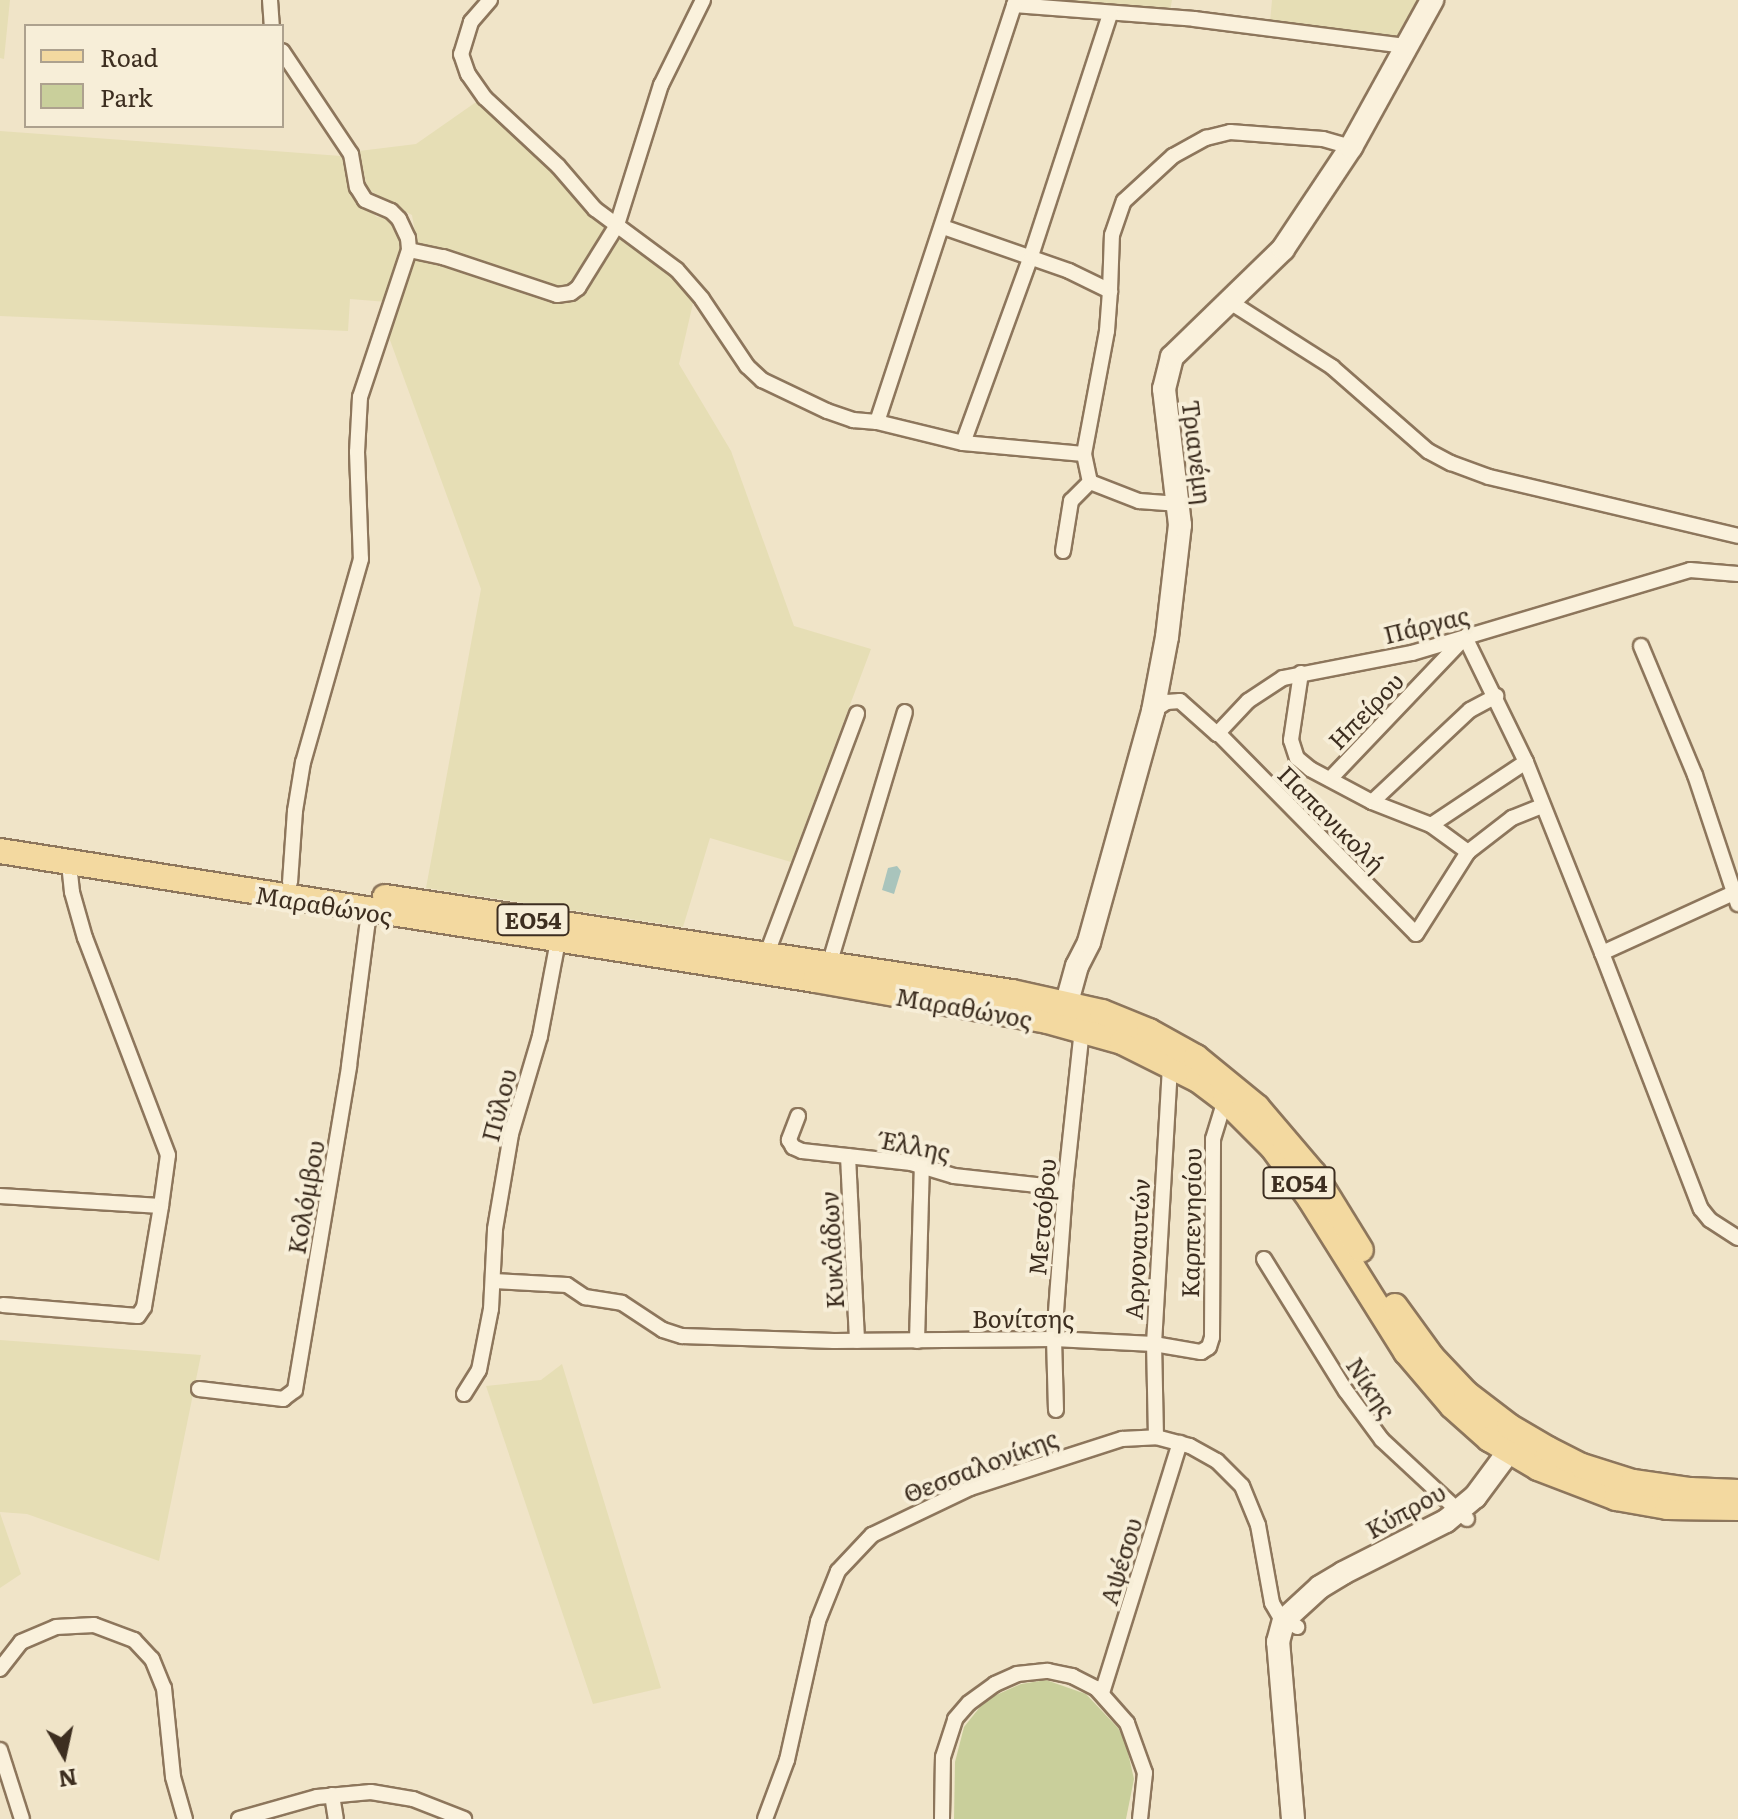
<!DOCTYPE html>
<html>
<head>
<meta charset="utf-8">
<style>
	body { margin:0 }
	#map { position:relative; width:1738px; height:1819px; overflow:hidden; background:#f0e4c8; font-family:Literata,serif }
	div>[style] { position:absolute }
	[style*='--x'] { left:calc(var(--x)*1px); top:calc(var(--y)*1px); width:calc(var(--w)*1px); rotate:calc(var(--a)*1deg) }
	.farmland>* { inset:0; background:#e6deb5 }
	.green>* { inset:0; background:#c9cf9b }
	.water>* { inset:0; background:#a9c4bc }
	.roads { filter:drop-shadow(2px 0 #8d765c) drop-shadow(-2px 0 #8d765c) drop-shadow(0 2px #8d765c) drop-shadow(0 -2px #8d765c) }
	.street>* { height:14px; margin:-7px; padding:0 7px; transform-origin:7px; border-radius:7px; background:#faf1dc }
	.secondary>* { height:22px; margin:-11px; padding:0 11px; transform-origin:11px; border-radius:11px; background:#faf1dc }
	.primary>* { height:24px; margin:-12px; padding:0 12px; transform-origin:12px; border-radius:12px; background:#f3d9a0 }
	span { translate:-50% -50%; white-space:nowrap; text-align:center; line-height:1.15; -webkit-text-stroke:8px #f7eed8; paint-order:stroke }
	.shield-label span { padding:2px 6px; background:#f7eed8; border:2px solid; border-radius:6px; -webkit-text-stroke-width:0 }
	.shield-label { font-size:22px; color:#3d2e20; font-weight:700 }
	.street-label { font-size:24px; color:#3d2e20 }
	.legend { position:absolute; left:24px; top:24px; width:260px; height:104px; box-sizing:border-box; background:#f7eed8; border:2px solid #ada18e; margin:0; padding:10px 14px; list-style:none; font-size:24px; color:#3d2e20 }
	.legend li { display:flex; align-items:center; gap:16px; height:40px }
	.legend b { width:40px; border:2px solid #ada18e }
	.north { position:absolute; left:24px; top:1715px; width:80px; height:80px; -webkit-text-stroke:6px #f7eed8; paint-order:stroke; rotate:171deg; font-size:22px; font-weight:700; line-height:32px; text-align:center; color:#3d2e20 }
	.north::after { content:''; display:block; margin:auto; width:28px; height:36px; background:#3d2e20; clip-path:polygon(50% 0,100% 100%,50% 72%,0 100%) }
</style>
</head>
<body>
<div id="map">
	<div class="farmland">
		<div style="clip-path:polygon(0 0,10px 0,4px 59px,0 58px)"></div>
		<div style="clip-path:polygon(1046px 0,1172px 0,1170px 11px)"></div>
		<div style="clip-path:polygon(1272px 0,1426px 0,1402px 41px,1270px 22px)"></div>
		<div style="clip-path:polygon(479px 100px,619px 235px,671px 275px,694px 299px,679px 364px,731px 451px,794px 626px,871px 649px,791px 862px,710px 838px,683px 927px,426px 888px,481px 589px,387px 332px,417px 244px,412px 215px,380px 199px,367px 187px,359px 151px,416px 144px)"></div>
		<div style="clip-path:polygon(0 131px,341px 156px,364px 206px,377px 217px,393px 218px,402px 232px,404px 249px,387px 302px,350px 299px,348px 331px,0 316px)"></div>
		<div style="clip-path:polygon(0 1340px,201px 1355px,159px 1561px,27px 1514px,0 1512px)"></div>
		<div style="clip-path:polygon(562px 1364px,661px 1688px,593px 1704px,486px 1386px,541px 1380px)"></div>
		<div style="clip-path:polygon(0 1513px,21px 1574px,0 1588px)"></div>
	</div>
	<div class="green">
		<div style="clip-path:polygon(1046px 1680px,1086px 1694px,1118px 1728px,1125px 1740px,1134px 1779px,1126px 1819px,954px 1819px,955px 1762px,964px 1727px,980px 1707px,994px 1696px,1021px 1684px)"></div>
	</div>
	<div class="water">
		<div style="clip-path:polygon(897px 866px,901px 871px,894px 894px,882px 890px,888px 868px)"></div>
	</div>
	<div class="roads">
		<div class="street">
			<div style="--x:270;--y:0;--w:26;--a:86"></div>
			<div style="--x:490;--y:0;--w:29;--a:131"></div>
			<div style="--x:471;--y:22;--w:34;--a:107"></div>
			<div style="--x:461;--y:54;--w:21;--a:71"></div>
			<div style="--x:468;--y:74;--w:29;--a:55"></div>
			<div style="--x:485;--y:98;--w:100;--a:43"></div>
			<div style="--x:558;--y:166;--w:57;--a:49.3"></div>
			<div style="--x:595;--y:209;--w:102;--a:36.6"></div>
			<div style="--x:677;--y:270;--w:38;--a:49"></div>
			<div style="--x:702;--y:299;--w:81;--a:56.1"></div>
			<div style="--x:747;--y:366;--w:21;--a:43"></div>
			<div style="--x:762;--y:380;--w:72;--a:25.5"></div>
			<div style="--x:827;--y:411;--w:28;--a:19"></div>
			<div style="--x:853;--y:420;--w:24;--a:5"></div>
			<div style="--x:877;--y:422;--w:89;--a:13.7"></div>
			<div style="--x:963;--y:443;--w:121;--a:5.2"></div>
			<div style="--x:1014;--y:5;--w:181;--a:4.4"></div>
			<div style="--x:1194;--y:19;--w:213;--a:7.3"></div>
			<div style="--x:282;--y:51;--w:124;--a:56.2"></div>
			<div style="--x:351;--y:154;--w:34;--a:80"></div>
			<div style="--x:357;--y:187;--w:15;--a:58"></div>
			<div style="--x:365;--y:200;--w:28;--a:23"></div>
			<div style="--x:391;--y:211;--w:11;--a:45"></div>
			<div style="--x:399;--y:219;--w:21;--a:65"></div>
			<div style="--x:408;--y:238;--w:12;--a:85"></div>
			<div style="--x:409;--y:250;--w:155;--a:108.4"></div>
			<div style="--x:360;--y:397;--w:55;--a:93.1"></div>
			<div style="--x:357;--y:452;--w:107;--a:87.9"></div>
			<div style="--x:361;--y:559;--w:211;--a:105.9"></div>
			<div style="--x:303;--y:762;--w:50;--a:99.3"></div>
			<div style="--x:295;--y:811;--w:71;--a:94"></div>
			<div style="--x:943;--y:227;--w:133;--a:19.2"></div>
			<div style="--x:1069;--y:271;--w:46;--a:26"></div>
			<div style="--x:1110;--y:291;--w:40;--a:94.3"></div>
			<div style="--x:1107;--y:331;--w:125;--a:100.6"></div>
			<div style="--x:1084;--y:454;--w:29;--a:78"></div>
			<div style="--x:1090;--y:482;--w:53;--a:21.2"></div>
			<div style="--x:1139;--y:501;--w:40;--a:4.3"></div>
			<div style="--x:409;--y:250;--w:35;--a:12"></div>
			<div style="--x:443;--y:257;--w:120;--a:18.4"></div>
			<div style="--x:557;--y:295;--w:14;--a:-8"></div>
			<div style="--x:571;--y:293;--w:9;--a:-36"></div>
			<div style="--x:578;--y:288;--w:74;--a:-58.2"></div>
			<div style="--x:617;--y:225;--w:147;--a:-72.6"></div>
			<div style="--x:661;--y:85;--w:95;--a:-63.7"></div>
			<div style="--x:1110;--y:291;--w:56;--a:-88"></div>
			<div style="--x:1112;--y:235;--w:36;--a:-71"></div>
			<div style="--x:1124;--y:201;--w:67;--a:-42.6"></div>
			<div style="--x:1173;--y:156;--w:38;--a:-29"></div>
			<div style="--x:1206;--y:138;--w:25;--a:-14"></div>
			<div style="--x:1230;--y:132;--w:93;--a:4.3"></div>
			<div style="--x:1323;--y:139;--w:29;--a:16"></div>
			<div style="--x:1227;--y:300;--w:125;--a:32.5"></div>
			<div style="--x:1332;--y:367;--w:128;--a:41.2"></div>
			<div style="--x:1428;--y:451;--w:26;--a:28"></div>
			<div style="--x:1451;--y:463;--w:40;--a:20.2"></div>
			<div style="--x:1489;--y:477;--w:256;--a:13.3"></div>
			<div style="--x:877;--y:422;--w:444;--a:-71.8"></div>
			<div style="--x:963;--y:443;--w:199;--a:-70"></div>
			<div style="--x:1031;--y:256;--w:255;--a:-71.9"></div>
			<div style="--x:1063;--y:551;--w:51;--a:-80.9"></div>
			<div style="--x:1071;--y:501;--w:27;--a:-45"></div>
			<div style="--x:1641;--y:646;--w:140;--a:67.3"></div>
			<div style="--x:1695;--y:775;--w:136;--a:71.6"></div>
			<div style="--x:1301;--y:673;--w:68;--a:98.5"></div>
			<div style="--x:1291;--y:740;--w:19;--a:72"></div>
			<div style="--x:1297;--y:758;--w:17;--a:40"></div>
			<div style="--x:1310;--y:769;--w:70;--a:28"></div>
			<div style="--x:1372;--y:802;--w:63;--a:21.3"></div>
			<div style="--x:1431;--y:825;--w:114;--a:-33.6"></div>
			<div style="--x:1153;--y:711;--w:17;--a:-33"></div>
			<div style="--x:1167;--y:702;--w:13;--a:-4"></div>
			<div style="--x:1180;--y:701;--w:50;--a:41.7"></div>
			<div style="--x:1217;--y:734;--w:45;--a:-46.8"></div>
			<div style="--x:1248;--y:701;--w:42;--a:-33.3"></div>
			<div style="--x:1283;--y:678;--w:131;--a:-11"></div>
			<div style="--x:1412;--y:653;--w:290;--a:-16.6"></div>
			<div style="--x:1690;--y:570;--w:48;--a:4.8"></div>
			<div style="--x:1218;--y:733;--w:282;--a:45.4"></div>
			<div style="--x:1416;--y:934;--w:97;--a:-57.6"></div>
			<div style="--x:1468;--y:852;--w:56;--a:-37.7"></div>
			<div style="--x:1512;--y:818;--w:31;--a:-22"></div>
			<div style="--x:1330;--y:779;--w:196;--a:-46.4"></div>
			<div style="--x:1465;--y:637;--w:139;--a:64"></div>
			<div style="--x:1526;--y:762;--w:206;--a:68.3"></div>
			<div style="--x:1602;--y:953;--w:149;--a:-24.5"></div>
			<div style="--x:1372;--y:802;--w:134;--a:-43.2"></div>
			<div style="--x:1470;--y:710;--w:30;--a:-28"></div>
			<div style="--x:1431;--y:825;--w:46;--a:36.1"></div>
			<div style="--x:1602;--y:953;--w:274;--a:68.9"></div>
			<div style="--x:1701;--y:1209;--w:14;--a:51"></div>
			<div style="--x:1710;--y:1220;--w:33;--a:33"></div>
			<div style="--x:766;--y:956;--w:259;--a:-69.4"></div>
			<div style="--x:829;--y:965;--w:264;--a:-73.3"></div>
			<div style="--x:798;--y:1116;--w:26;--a:111"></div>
			<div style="--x:789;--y:1140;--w:8;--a:60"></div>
			<div style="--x:793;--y:1147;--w:10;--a:24"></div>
			<div style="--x:802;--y:1151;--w:110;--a:6.3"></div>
			<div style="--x:911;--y:1163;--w:45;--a:16.8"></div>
			<div style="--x:954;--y:1176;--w:112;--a:6.2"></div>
			<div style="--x:848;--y:1156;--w:185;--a:87.2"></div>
			<div style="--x:0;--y:1196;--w:161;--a:3.6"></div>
			<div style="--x:161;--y:1206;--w:51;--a:-82.2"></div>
			<div style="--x:168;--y:1155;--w:232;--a:-110.9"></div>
			<div style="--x:85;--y:938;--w:48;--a:-105.8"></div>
			<div style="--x:72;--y:892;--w:29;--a:-96"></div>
			<div style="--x:1264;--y:1259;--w:155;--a:58.2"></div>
			<div style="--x:1346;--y:1391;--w:61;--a:53.7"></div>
			<div style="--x:1382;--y:1440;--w:116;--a:42.9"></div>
			<div style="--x:494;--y:1281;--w:73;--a:3.1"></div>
			<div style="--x:567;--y:1285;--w:22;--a:34"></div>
			<div style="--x:585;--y:1297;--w:37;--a:9"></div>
			<div style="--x:622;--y:1303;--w:49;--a:33.4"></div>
			<div style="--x:663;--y:1330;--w:20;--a:18"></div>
			<div style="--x:682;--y:1336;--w:152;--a:1.9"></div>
			<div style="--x:834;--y:1341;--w:220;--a:-0.5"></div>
			<div style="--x:1054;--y:1339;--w:100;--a:2.9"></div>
			<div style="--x:1154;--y:1344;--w:48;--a:9.7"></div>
			<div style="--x:1201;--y:1352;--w:9;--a:-32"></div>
			<div style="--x:1209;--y:1347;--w:10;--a:-73"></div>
			<div style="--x:1212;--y:1337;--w:198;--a:-89.7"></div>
			<div style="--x:1213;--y:1139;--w:41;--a:-72.9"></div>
			<div style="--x:3;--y:1305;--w:135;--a:4.7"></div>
			<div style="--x:138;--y:1316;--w:11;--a:-56"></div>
			<div style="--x:144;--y:1307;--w:102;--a:-80.4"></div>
			<div style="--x:917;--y:1341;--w:175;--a:-88.4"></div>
			<div style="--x:199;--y:1389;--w:85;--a:6.8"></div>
			<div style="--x:283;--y:1399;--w:15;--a:-37"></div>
			<div style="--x:295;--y:1390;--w:328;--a:-80.5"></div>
			<div style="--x:349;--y:1066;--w:156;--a:-82.6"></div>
			<div style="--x:464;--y:1394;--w:28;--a:-58"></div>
			<div style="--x:479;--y:1370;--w:62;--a:-78.9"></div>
			<div style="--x:491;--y:1309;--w:80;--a:-87.1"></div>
			<div style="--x:495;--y:1229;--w:96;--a:-80.4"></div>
			<div style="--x:511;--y:1134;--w:102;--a:-73.5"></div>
			<div style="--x:540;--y:1036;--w:97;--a:-79.3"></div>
			<div style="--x:1056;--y:1410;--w:71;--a:-91.6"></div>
			<div style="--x:1054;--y:1339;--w:151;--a:-85.8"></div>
			<div style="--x:1065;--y:1188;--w:159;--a:-83.9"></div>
			<div style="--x:1156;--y:1437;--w:93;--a:-91.2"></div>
			<div style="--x:1154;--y:1344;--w:280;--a:-86.7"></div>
			<div style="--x:0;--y:1669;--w:34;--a:-52"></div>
			<div style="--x:21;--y:1642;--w:38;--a:-23"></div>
			<div style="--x:56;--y:1627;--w:38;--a:-3"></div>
			<div style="--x:94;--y:1625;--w:43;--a:20.6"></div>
			<div style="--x:134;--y:1640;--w:26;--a:47"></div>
			<div style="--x:152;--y:1659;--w:31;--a:68"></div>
			<div style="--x:164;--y:1688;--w:89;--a:84.2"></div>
			<div style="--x:173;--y:1777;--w:44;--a:74.1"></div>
			<div style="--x:1102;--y:1693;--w:262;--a:-72.7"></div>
			<div style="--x:0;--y:1750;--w:72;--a:72.3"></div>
			<div style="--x:332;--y:1795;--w:24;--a:81"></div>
			<div style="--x:239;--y:1819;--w:81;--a:-15.8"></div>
			<div style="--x:317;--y:1797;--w:54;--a:-5.3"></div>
			<div style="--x:371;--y:1792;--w:43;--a:9.5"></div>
			<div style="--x:413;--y:1799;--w:55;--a:21.4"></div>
			<div style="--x:765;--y:1819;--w:63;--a:-69.6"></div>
			<div style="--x:787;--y:1760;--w:142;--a:-77.4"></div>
			<div style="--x:818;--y:1621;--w:54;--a:-68.2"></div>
			<div style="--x:838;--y:1571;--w:50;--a:-46.6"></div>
			<div style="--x:872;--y:1535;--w:109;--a:-25.6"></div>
			<div style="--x:970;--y:1488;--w:160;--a:-17.9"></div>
			<div style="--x:1122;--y:1439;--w:34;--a:-3"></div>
			<div style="--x:1156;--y:1437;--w:35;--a:15"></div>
			<div style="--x:1190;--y:1446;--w:31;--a:29"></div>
			<div style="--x:1217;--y:1461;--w:35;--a:45"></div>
			<div style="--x:1242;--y:1486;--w:42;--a:67.7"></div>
			<div style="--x:1258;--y:1525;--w:79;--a:79.8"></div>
			<div style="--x:1272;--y:1603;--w:16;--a:60"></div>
			<div style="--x:1280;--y:1617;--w:20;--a:30"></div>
			<div style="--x:942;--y:1819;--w:62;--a:-89.1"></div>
			<div style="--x:943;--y:1757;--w:40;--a:-72"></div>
			<div style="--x:955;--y:1719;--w:21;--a:-49"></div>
			<div style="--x:969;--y:1703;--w:32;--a:-36"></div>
			<div style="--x:995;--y:1684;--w:24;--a:-24"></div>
			<div style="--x:1017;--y:1674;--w:31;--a:-6"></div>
			<div style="--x:1048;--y:1671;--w:25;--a:12"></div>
			<div style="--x:1072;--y:1676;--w:27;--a:27"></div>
			<div style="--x:1096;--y:1688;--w:47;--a:48.5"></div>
			<div style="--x:1127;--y:1723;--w:53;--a:70.2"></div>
			<div style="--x:1145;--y:1773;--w:46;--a:96.2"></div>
		</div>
		<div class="secondary">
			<div style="--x:1062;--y:1020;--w:56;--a:-74.5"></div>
			<div style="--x:1077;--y:966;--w:27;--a:-63"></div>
			<div style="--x:1089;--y:942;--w:240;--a:-74.5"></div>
			<div style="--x:1153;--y:711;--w:75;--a:-79.3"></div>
			<div style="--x:1167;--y:637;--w:113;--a:-83.4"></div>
			<div style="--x:1180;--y:525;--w:137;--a:-96.7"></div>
			<div style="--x:1164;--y:389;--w:33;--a:-76"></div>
			<div style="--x:1172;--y:357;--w:155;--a:-44.2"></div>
			<div style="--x:1283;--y:249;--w:123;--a:-56.3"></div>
			<div style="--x:1351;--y:147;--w:168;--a:-61.1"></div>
			<div style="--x:1293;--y:1819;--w:178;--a:-94.8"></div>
			<div style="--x:1278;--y:1642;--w:23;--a:-75"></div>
			<div style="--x:1284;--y:1620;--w:49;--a:-42.5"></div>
			<div style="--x:1320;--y:1587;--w:27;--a:-31"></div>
			<div style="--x:1343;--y:1573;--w:115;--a:-26.8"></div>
			<div style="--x:1446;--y:1521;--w:38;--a:-40"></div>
			<div style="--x:1475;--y:1497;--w:57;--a:-53.5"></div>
			<div style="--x:1509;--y:1451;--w:19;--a:-32"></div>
		</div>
		<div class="primary">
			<div style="--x:0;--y:851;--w:825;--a:8.99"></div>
			<div style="--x:815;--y:980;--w:236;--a:10"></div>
			<div style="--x:1047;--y:1021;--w:78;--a:15.6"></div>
			<div style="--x:1122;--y:1042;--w:85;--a:26.6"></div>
			<div style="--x:1198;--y:1080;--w:34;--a:37"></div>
			<div style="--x:1225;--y:1100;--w:66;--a:45"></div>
			<div style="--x:1272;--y:1147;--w:64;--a:53.8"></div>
			<div style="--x:1310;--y:1199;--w:181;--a:57.9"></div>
			<div style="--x:1406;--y:1352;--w:71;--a:49.6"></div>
			<div style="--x:1452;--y:1406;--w:50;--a:41.7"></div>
			<div style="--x:1489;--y:1439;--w:57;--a:30.6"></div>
			<div style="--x:1538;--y:1468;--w:84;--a:21"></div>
			<div style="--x:1616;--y:1498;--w:52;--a:10"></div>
			<div style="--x:1667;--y:1507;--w:71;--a:0.8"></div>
			<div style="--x:385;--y:897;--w:634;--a:8.62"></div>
			<div style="--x:1012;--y:992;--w:92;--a:12.5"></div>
			<div style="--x:1102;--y:1012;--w:51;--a:22"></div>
			<div style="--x:1149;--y:1031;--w:54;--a:29"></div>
			<div style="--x:1196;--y:1057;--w:79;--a:39.3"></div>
			<div style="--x:1257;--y:1107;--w:88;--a:49.6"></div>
			<div style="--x:1314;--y:1174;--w:89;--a:58.3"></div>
			<div style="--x:1395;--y:1306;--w:63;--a:54"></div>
			<div style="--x:1432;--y:1357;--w:50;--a:46.6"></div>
			<div style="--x:1466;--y:1393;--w:54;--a:37.5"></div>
			<div style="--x:1509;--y:1426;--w:45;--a:30.5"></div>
			<div style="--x:1548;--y:1449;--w:38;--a:27"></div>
			<div style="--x:1582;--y:1466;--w:53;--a:17.4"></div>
			<div style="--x:1633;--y:1482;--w:58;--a:8"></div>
			<div style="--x:1690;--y:1490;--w:48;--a:2.4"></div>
		</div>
	</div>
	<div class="shield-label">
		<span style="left:533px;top:920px">ΕΟ54</span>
		<span style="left:1299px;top:1183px">ΕΟ54</span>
	</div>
	<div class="street-label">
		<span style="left:1198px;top:452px;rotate:83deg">Τριανέμη</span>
		<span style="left:1426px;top:624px;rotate:-14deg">Πάργας</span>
		<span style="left:1365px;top:710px;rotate:-46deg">Ηπείρου</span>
		<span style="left:1332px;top:818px;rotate:45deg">Παπανικολή</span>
		<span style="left:324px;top:904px;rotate:9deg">Μαραθώνος</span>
		<span style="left:964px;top:1007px;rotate:10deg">Μαραθώνος</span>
		<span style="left:498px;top:1105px;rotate:-75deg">Πύλου</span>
		<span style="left:916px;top:1145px;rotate:11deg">Έλλης</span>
		<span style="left:305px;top:1197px;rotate:-80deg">Κολόμβου</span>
		<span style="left:1041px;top:1217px;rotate:-85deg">Μετσόβου</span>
		<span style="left:1190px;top:1223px;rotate:-89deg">Καρπενησίου</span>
		<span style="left:1136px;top:1249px;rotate:-87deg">Αργοναυτών</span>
		<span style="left:831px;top:1250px;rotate:-93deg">Κυκλάδων</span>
		<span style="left:1023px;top:1318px">Βονίτσης</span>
		<span style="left:1372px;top:1387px;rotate:56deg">Νίκης</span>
		<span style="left:980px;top:1465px;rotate:-21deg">Θεσσαλονίκης</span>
		<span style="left:1405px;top:1510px;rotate:-29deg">Κύπρου</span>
		<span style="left:1120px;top:1561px;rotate:-73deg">Αψέσου</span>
	</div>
	<ul class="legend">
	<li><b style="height:10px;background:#f3d9a0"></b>Road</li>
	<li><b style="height:22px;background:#c9cf9b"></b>Park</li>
	</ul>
	<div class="north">N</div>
</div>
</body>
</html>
